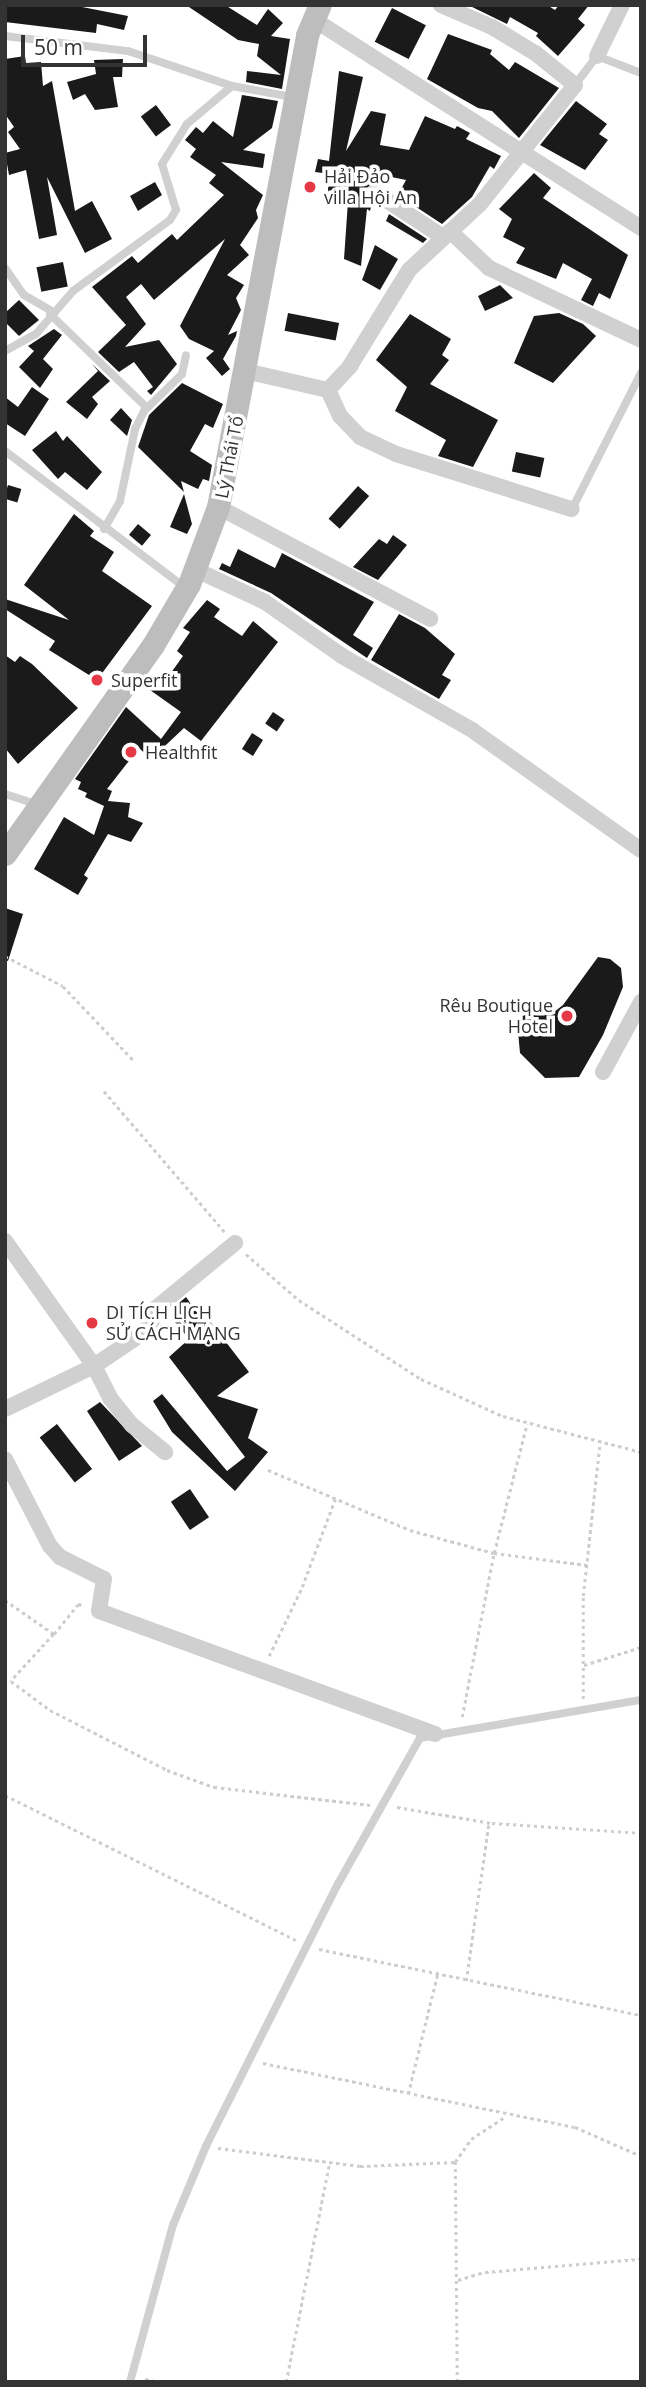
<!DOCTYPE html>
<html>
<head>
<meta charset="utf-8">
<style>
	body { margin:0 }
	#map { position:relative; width:646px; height:2387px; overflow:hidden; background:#fff; font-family:"Open Sans",sans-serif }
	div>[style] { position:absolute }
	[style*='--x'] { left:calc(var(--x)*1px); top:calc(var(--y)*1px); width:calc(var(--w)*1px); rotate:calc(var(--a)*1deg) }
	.building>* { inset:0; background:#1a1a1a; transform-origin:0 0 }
	.path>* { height:2.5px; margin-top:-1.25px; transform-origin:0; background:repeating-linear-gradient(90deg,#cdcdcd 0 3.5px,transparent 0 7px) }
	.lane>* { height:8px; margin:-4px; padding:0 4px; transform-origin:4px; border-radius:4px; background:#d0d0d0 }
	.street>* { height:16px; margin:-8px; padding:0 8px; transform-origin:8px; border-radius:8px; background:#d0d0d0 }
	.secondary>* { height:23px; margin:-11.5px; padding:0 11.5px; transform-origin:11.5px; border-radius:11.5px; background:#bdbdbd }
	.dots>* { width:19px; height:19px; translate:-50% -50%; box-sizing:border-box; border:4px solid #fff; border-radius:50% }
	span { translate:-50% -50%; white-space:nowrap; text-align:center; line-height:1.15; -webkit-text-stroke:7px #fff; paint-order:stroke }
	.poi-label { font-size:18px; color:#333 }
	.left { translate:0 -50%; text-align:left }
	.right { translate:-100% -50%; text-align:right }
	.street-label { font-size:18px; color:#333 }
	.frame { position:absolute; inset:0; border:7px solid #333; pointer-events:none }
	.scale { position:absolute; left:21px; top:35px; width:126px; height:32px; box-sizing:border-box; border:4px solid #333; border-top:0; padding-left:9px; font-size:21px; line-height:24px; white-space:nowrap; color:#333; -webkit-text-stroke:5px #fff; paint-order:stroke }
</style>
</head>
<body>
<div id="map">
	<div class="building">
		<div style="clip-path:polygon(5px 5px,72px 5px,128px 16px,124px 30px,97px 24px,96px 33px,5px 22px)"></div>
		<div style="clip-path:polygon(186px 5px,225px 5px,257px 25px,268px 9px,283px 23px,271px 36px,290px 39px,282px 89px,246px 82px,247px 71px,281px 75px,257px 56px,259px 44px,238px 40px)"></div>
		<div style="clip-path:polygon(468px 5px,547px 5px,555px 10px,559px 5px,589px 5px,578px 19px,585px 25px,558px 56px,536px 36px,538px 33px,510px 17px,507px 24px)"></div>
		<div style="left:392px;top:8px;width:38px;height:38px;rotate:27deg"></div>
		<div style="clip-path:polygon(448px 34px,492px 50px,490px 54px,509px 70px,515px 62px,559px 88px,519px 138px,492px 111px,478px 108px,427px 79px)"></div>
		<div style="clip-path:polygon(25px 56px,26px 63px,41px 62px,43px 86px,52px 81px,75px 211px,92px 201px,112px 239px,85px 253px,47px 177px,57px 235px,39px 239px,26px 170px,9px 175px,5px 153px,20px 149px,8px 132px,14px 127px,5px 114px,5px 59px)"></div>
		<div style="clip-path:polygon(123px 59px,122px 77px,113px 77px,118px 107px,95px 110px,85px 94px,73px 100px,67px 82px,96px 74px,94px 60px)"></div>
		<div style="clip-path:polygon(339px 71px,363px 77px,346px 151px,371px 111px,386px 114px,380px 145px,409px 150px,425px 116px,455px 129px,457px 126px,470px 133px,466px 139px,501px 156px,494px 169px,490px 166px,472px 197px,442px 224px,398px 195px,406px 180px,377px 174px,375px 182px,364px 191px,372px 203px,370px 211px,367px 209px,361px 266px,344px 259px,348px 201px,327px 197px,330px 174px,315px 172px,318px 159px,329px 161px)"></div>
		<div style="clip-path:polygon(242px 95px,278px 101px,272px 128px,243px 150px,265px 154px,263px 168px,221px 162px,263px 195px,256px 210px,258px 218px,240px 245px,249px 255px,227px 275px,244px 285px,236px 298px,241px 310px,228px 335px,237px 331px,236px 336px,223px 359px,230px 369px,222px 376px,206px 358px,214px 351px,189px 339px,180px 326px,225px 239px,154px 300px,141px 284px,126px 297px,146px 324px,125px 347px,159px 340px,177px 364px,151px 395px,147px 391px,153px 387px,134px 362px,119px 372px,98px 352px,126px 325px,92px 287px,132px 256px,138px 263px,172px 234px,177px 240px,224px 195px,209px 183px,216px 175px,190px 157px,196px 149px,185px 140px,196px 127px,203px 133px,213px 121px,233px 137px)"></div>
		<div style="clip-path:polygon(576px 101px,607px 124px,599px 134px,608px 140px,585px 170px,540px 145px)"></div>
		<div style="left:156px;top:105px;width:25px;height:19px;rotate:53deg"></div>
		<div style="clip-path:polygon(534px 173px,551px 188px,543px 198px,628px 255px,610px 299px,599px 293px,593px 306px,581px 300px,592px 279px,563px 263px,556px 279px,516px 263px,525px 248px,503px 237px,512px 219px,499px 209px)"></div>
		<div style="clip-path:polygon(155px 182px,162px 195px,138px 211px,130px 196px)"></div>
		<div style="clip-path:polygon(389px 214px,427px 239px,423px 243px,386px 221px)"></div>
		<div style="clip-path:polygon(375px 245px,398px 259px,380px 290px,362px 280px)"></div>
		<div style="left:63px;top:262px;width:25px;height:27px;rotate:79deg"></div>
		<div style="clip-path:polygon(500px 285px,513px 298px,485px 311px,478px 296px)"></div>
		<div style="clip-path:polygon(19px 300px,39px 320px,19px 336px,5px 322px,5px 313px)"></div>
		<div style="left:288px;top:313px;width:52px;height:18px;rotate:11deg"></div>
		<div style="clip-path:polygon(559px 313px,583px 324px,596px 336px,553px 383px,514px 363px,534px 316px)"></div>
		<div style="clip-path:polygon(410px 314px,451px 339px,442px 355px,449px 360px,430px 384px,498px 420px,473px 467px,438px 456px,446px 440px,395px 411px,407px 387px,376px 360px)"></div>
		<div style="clip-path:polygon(54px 329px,62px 335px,43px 359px,53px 369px,40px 388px,19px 367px,34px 351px,28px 346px)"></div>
		<div style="clip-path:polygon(92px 364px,110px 381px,92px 397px,98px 404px,87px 419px,66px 402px,98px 371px)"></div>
		<div style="clip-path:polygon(182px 383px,223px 404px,213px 428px,205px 424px,190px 451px,212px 465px,209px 481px,203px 479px,198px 489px,181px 481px,184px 492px,138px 447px,149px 415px)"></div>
		<div style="clip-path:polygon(32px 387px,49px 399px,25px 436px,5px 423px,5px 397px,18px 407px)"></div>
		<div style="clip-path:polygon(121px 408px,132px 420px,127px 436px,110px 420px)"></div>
		<div style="clip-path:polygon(56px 431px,63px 441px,67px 436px,102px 472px,87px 490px,65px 472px,58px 479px,32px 450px)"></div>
		<div style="left:516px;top:452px;width:29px;height:20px;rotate:12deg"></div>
		<div style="left:8px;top:485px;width:14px;height:14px;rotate:17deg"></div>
		<div style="left:358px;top:486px;width:15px;height:44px;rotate:42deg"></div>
		<div style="clip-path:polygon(184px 494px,192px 524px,187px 534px,170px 527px)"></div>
		<div style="clip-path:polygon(74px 514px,94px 531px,90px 536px,114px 552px,102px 571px,152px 606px,97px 680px,49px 650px,55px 641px,5px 609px,5px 599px,69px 620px,24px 585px)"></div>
		<div style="left:138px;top:524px;width:17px;height:14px;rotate:40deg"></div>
		<div style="clip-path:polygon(393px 535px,407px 545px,378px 580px,353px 567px,379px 539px,387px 544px)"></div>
		<div style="clip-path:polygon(238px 549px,275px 568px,282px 553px,374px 602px,353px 635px,373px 648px,367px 658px,271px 593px,219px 569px,222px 563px,230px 567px)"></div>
		<div style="clip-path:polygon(207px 600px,220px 609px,214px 617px,242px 636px,253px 621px,278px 642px,201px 741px,184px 728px,151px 759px,139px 748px,107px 789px,112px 791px,108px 801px,130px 803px,128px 817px,143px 823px,131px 842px,108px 834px,84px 875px,88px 878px,78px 895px,34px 869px,64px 817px,94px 835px,104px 806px,85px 797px,87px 793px,78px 789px,81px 782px,75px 779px,126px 707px,161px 739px,181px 712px,150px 690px,157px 680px,163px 684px,183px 656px,177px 651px,190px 632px,183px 628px)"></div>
		<div style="clip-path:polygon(399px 614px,425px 628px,455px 654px,442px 675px,451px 680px,439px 699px,371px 660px)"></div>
		<div style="clip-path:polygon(5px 655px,15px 662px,20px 656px,32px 664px,78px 708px,18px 764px,5px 748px)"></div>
		<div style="left:273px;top:712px;width:14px;height:14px;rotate:34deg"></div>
		<div style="left:252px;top:733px;width:13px;height:19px;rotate:32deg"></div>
		<div style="clip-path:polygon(5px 908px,23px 914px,8px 961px,5px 960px)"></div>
		<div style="clip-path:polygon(598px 957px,610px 959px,621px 968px,623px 987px,603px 1035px,579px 1077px,545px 1078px,520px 1053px,517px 1021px,528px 1012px,554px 1012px,563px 1005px)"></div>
		<div style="clip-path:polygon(186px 1297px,198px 1314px,202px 1311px,249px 1372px,217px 1396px,258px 1409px,248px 1438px,268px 1452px,235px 1491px,172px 1432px,153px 1401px,162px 1394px,227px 1471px,245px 1457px,169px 1357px,189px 1339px,174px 1321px,179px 1317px,173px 1308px)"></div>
		<div style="clip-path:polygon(100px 1402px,142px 1446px,119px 1461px,87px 1411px)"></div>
		<div style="left:57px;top:1424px;width:57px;height:22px;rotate:52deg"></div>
		<div style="left:190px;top:1489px;width:34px;height:23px;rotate:56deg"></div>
	</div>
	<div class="path">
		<div style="--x:5;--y:956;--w:65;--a:27.3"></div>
		<div style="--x:63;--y:986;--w:105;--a:46.5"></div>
		<div style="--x:104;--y:1091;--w:186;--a:49.4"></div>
		<div style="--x:246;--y:1254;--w:70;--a:41"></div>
		<div style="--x:299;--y:1300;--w:145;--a:32.9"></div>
		<div style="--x:421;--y:1379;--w:90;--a:24.3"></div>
		<div style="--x:503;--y:1416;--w:143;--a:14.6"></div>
		<div style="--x:268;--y:1470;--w:154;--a:22.9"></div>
		<div style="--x:410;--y:1530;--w:87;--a:15.3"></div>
		<div style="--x:494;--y:1553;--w:94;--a:7.4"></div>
		<div style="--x:5;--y:1600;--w:60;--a:34.8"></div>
		<div style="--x:54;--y:1634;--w:38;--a:-51"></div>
		<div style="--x:78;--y:1604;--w:4;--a:14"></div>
		<div style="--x:54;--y:1634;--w:64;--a:132.5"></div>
		<div style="--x:11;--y:1681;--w:49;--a:36.6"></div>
		<div style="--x:50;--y:1710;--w:131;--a:27.1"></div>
		<div style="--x:167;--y:1770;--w:50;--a:19.9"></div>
		<div style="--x:214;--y:1787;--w:157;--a:6.6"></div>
		<div style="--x:269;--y:1656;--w:76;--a:-64.4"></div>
		<div style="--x:302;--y:1587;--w:94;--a:-69.4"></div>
		<div style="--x:584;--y:1665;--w:60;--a:-17.5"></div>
		<div style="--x:583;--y:1699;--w:103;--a:-90"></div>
		<div style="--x:583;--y:1596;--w:156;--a:-83.7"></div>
		<div style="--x:462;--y:1717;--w:167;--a:-79"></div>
		<div style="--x:494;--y:1553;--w:133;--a:-75.7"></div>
		<div style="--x:5;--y:1795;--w:325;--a:26.5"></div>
		<div style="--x:397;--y:1807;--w:96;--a:9.6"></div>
		<div style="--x:492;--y:1823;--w:149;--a:3.8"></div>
		<div style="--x:319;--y:1949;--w:329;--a:11.6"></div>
		<div style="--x:466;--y:1981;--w:161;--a:-81.8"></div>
		<div style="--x:263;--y:2063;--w:318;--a:11.6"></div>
		<div style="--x:575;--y:2127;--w:72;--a:23.7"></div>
		<div style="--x:408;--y:2094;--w:126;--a:-76.2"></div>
		<div style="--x:218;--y:2148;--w:143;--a:7.2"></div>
		<div style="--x:360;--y:2166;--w:95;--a:-2.4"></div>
		<div style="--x:458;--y:2280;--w:28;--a:-17"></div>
		<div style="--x:485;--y:2272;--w:157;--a:-4.8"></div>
		<div style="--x:145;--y:2379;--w:14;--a:12"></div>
		<div style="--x:286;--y:2382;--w:222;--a:-78.8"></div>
		<div style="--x:457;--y:2382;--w:220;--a:-90.5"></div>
		<div style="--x:455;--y:2162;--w:28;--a:-55"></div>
		<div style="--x:471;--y:2139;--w:42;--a:-33.3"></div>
	</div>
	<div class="lane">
		<div style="--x:5;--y:36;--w:124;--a:7"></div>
		<div style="--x:128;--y:51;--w:110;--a:18.6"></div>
		<div style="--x:232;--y:86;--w:61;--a:10.4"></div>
		<div style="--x:575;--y:85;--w:36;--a:-53"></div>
		<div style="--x:597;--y:56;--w:47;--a:21.1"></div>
		<div style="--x:5;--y:268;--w:33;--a:55"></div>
		<div style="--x:24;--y:295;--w:32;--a:30"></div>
		<div style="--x:50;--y:314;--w:135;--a:44.1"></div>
		<div style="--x:5;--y:351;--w:35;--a:-29"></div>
		<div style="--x:36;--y:334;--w:57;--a:-49.3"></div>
		<div style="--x:73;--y:291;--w:120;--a:-36.2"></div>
		<div style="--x:170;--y:220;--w:12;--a:-59"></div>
		<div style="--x:176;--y:210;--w:48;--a:-106.9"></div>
		<div style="--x:162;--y:164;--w:47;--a:-58"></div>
		<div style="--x:187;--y:124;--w:59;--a:-40.2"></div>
		<div style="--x:5;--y:451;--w:225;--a:37.2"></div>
		<div style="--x:572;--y:509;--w:153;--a:-63.1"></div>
		<div style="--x:104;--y:529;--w:32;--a:-60"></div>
		<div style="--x:120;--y:501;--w:74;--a:-78.2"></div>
		<div style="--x:135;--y:429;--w:20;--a:-63"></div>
		<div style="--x:144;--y:411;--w:53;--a:-44.2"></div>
		<div style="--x:182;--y:374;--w:19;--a:-78"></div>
		<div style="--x:5;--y:794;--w:36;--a:18"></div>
		<div style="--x:130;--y:2382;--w:163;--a:-74.7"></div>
		<div style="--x:173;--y:2225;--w:86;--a:-67.3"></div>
		<div style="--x:206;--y:2146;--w:293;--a:-63.3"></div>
		<div style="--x:338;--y:1884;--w:167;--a:-60.7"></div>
		<div style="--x:420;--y:1738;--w:224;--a:-9.8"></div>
	</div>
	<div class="street">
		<div style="--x:313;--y:19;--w:389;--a:32.5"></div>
		<div style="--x:597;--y:56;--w:57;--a:-63.9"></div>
		<div style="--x:374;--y:192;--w:82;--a:33.1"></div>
		<div style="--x:450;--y:231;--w:54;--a:43.5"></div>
		<div style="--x:489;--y:268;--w:168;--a:25.3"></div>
		<div style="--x:245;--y:371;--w:85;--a:12.9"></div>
		<div style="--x:328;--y:390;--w:29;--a:65"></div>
		<div style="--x:340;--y:416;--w:29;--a:46"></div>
		<div style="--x:360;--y:437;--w:40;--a:25"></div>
		<div style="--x:396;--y:454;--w:184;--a:17.4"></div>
		<div style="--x:328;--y:390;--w:33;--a:-47"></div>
		<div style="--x:350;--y:366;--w:113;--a:-58.4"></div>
		<div style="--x:409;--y:270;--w:97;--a:-42.9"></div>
		<div style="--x:480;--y:204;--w:152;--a:-51.4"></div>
		<div style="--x:575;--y:85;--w:51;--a:-141.3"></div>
		<div style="--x:535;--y:53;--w:50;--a:-148.8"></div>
		<div style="--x:492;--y:27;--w:56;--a:-156.7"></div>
		<div style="--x:218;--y:507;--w:240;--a:27.8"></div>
		<div style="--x:194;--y:569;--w:78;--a:24.9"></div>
		<div style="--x:265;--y:602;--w:94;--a:35"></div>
		<div style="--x:342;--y:656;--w:150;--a:29.6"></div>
		<div style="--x:472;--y:730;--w:207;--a:35.4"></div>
		<div style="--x:603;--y:1072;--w:80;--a:-61.5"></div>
		<div style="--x:5;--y:1241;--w:153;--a:54.5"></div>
		<div style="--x:94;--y:1366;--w:36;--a:63"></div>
		<div style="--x:110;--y:1398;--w:35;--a:51"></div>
		<div style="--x:132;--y:1425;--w:43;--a:39.3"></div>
		<div style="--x:5;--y:1409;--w:99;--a:-25.8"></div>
		<div style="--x:94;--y:1366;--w:55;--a:-34"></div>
		<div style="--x:140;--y:1335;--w:16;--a:-45"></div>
		<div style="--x:151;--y:1324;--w:16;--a:-75"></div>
		<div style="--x:155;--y:1309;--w:104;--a:-39.5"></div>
		<div style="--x:5;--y:1459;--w:98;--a:62.7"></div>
		<div style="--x:50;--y:1546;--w:15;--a:48"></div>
		<div style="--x:60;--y:1557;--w:49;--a:26.6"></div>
		<div style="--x:104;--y:1579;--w:32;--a:99"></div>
		<div style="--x:99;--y:1611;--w:358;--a:20.1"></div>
	</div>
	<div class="secondary">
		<div style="--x:5;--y:854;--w:256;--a:-54.7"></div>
		<div style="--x:153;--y:645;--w:71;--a:-59.5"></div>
		<div style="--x:189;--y:584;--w:82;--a:-69.4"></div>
		<div style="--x:218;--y:507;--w:480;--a:-79.3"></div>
		<div style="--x:307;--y:35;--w:33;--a:-67"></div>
	</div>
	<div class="dots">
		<div style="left:310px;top:187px;background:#e63946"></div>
		<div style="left:97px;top:680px;background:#e63946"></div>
		<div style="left:131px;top:752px;background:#e63946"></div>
		<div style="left:567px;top:1016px;background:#e63946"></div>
		<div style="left:92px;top:1323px;background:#e63946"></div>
	</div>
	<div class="poi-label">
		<span class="left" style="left:324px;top:187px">Hải Đảo<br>villa Hội An</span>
		<span class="left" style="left:111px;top:680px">Superfit</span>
		<span class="left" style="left:145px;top:752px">Healthfit</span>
		<span class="right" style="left:553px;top:1016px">Rêu Boutique<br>Hotel</span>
		<span class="left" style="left:106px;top:1323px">DI TÍCH LỊCH<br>SỬ CÁCH MẠNG</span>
	</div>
	<div class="street-label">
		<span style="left:229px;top:457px;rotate:-79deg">Lý Thái Tổ</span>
	</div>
	<div class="frame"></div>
	<div class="scale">50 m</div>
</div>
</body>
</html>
